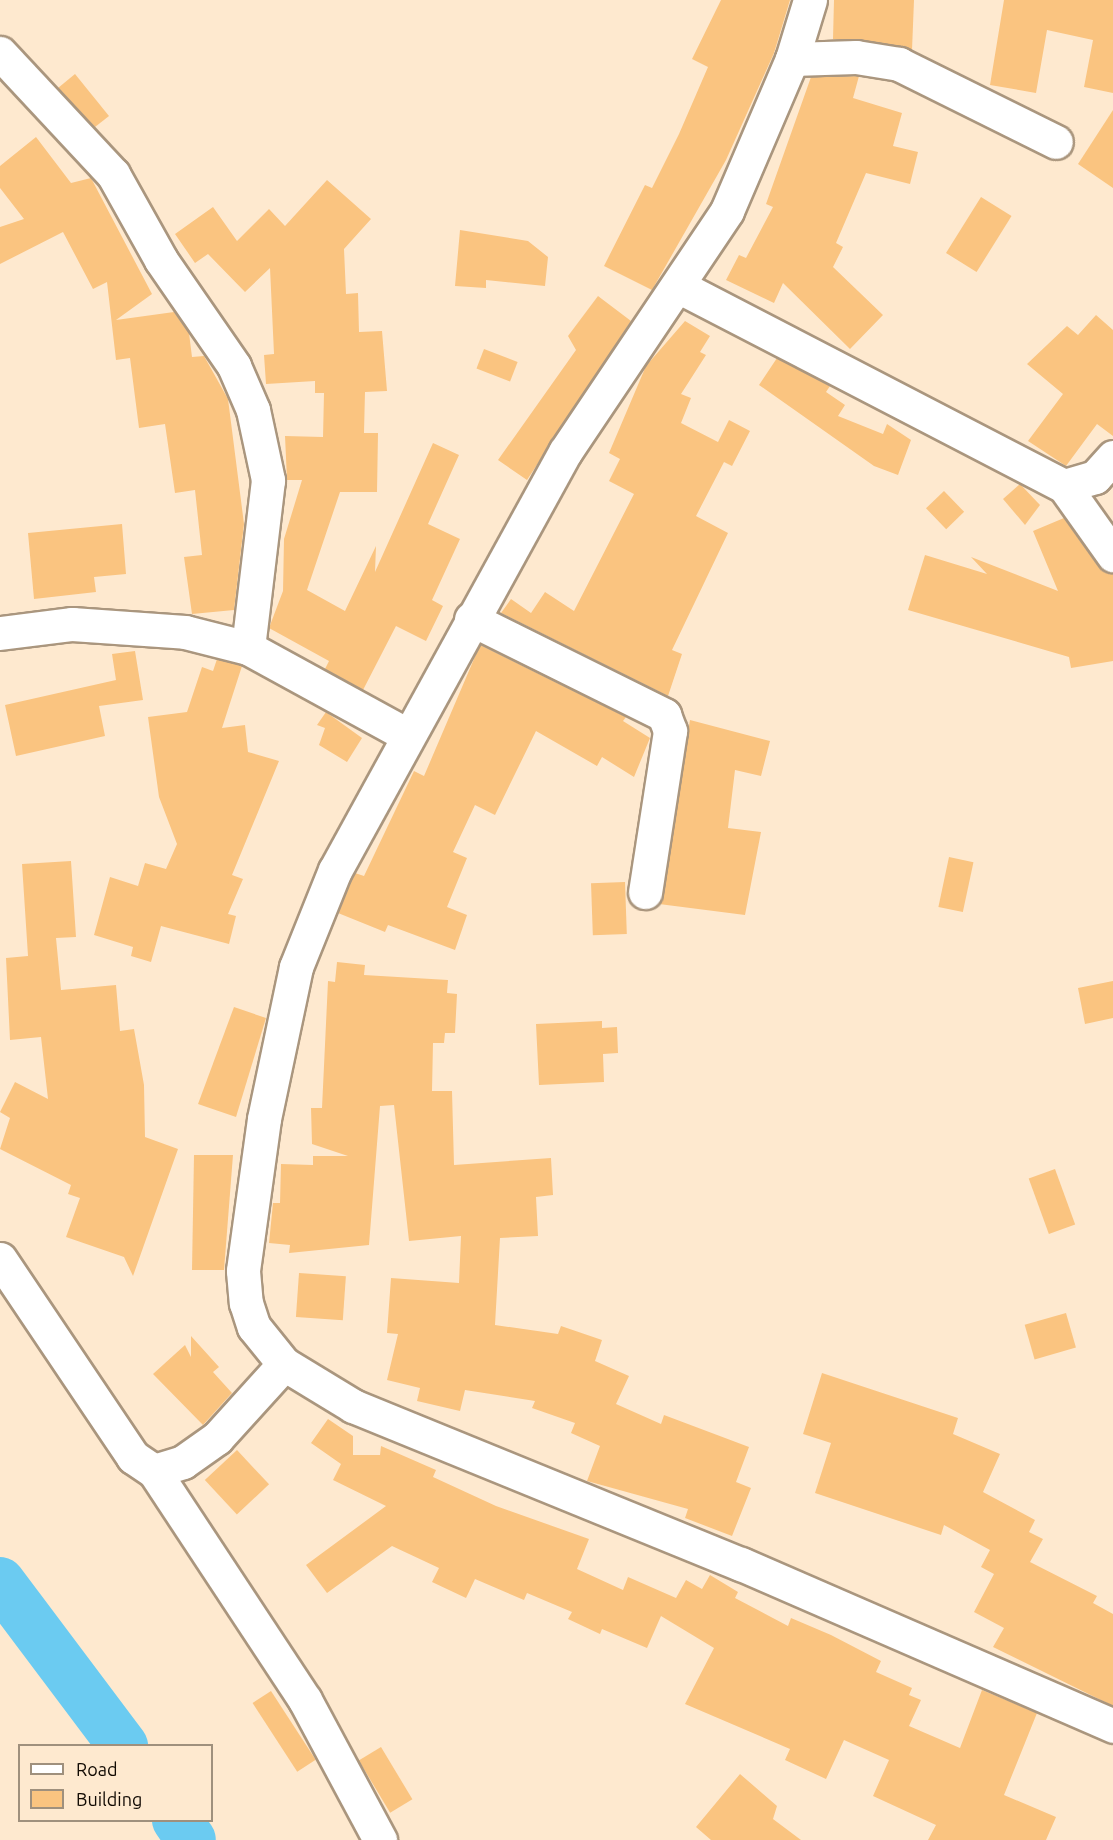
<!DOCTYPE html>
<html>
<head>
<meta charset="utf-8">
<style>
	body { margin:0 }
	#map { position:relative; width:1113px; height:1840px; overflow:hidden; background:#fee9cf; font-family:Ubuntu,sans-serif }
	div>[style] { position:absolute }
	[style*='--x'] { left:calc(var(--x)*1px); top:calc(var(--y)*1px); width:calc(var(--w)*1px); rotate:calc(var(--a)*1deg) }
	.river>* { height:50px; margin:-25px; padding:0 25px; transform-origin:25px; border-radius:25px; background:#6bcbf1 }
	.building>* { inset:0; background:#fac480; transform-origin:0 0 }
	.roads { filter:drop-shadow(2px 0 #aa967e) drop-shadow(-2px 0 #aa967e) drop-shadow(0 2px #aa967e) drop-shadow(0 -2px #aa967e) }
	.minor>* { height:33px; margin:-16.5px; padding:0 16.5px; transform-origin:16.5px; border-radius:16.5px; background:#fff }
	span { translate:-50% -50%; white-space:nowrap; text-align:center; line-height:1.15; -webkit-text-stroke:5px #fee9cf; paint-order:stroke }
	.legend { position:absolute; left:18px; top:1744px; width:195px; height:78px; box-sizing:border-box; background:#fee9cf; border:2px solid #9f907d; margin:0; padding:8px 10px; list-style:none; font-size:18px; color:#110a03 }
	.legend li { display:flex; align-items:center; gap:12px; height:30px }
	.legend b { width:30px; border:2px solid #9f907d }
</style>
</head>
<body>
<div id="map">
	<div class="river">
		<div style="--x:0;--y:1582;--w:205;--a:53.1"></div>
		<div style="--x:177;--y:1820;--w:24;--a:55"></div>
	</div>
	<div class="building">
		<div style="clip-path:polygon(721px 0,790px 0,774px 53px,726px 160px,652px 290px,604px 266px,645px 185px,652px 188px,679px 134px,708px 67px,692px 59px)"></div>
		<div style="clip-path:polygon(834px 0,914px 0,912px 50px,833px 39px)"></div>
		<div style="clip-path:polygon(1004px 0,1113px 0,1113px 93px,1084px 87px,1093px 40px,1047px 30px,1036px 93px,990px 85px)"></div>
		<div style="clip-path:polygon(75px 74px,109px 116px,95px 127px,58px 88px)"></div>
		<div style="clip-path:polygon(859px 76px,853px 98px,902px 113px,893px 146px,918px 152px,910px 184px,866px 173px,836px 243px,843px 247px,833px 267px,883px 315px,850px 349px,783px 283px,774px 303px,726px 280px,739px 255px,746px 258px,773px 207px,766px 204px,811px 77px)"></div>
		<div style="clip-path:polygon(1113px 110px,1113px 188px,1078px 164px)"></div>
		<div style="clip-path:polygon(36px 137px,71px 183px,91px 178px,152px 294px,116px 320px,174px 312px,189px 333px,192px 357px,204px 356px,228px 399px,244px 524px,234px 610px,192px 614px,184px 557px,202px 555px,195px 490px,175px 493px,165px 424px,139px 428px,130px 358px,116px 360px,107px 282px,93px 289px,63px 232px,0 264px,0 227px,24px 219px,0 188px,0 166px)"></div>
		<div style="clip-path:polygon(327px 180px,371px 219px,344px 249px,346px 294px,358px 293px,359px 332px,382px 331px,387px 391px,365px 392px,364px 433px,378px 433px,377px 492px,340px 492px,307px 590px,345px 611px,376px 546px,375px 572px,433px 443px,459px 455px,428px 524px,460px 539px,432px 600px,443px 606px,426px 641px,396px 626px,363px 690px,325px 669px,329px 661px,269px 628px,283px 591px,284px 539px,302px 480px,287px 480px,285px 436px,323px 437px,324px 393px,315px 393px,315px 381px,266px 384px,264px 355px,274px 354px,270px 268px,245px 292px,208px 254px,195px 263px,175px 234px,213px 207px,237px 241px,269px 209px,285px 226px)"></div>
		<div style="left:981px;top:197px;width:36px;height:66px;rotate:32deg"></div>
		<div style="clip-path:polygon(460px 230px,528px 241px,548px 257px,545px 286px,486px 280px,486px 288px,455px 286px)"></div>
		<div style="clip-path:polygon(598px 296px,631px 321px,527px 480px,498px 460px,576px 350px,568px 336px)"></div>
		<div style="clip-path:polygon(1096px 315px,1113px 330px,1113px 436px,1097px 424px,1066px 466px,1028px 441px,1063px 394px,1027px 364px,1067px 326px,1078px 335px)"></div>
		<div style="clip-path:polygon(685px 321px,710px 336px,700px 352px,706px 355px,681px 394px,691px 398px,681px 423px,718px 442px,729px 420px,750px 431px,732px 466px,724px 462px,696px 516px,728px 533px,672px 650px,682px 654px,668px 696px,501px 613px,511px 599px,531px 613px,545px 592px,574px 611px,634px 494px,609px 481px,620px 459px,609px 453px,646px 366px)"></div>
		<div style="left:484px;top:349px;width:36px;height:21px;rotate:21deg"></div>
		<div style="clip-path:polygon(777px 358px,830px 386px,826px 392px,845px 405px,838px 416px,883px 434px,887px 424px,911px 440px,898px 475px,874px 466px,759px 385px)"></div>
		<div style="clip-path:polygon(1020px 484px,1040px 505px,1025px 525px,1003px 499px)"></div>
		<div style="left:944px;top:491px;width:29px;height:25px;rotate:46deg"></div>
		<div style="clip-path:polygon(1064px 518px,1098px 566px,1113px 573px,1113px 661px,1071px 668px,1069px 657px,908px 610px,925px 555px,987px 574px,971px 557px,1058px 591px,1033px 531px)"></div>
		<div style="clip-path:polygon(122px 524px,126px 574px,94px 577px,96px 592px,34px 599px,28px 533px)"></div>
		<div style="clip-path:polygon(480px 645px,626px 717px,623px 721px,650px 738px,634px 777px,602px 757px,597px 766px,536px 731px,495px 815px,475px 805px,453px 852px,467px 858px,447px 907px,467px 915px,455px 950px,388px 925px,385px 932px,338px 913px,355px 873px,364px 876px,414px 771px,424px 776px)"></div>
		<div style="clip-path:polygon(135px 651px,143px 700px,99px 706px,105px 736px,16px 756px,5px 705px,116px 680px,112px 654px)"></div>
		<div style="clip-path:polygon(217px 659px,242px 666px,222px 728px,245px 725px,248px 752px,279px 761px,232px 875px,243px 879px,228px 914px,236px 916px,229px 944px,161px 926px,151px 962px,131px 956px,133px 947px,94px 935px,110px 877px,138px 886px,145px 863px,166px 869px,177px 844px,159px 797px,148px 717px,187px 712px,202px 667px,213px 671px)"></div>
		<div style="clip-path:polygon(326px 712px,362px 738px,347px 762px,319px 745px,325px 728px,317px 725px)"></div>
		<div style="clip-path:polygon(690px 720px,770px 741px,761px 776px,735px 770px,728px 828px,761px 832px,745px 915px,659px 904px)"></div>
		<div style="left:949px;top:857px;width:25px;height:51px;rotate:12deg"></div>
		<div style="clip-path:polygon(71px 861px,76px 937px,56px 938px,61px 990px,116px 985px,120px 1031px,134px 1029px,144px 1085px,145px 1137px,178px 1149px,133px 1276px,124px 1257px,66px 1237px,80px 1198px,68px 1194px,71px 1185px,0 1149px,10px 1118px,0 1112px,15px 1082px,48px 1099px,41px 1037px,10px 1040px,6px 958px,28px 956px,22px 864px)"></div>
		<div style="left:625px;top:882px;width:52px;height:34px;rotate:88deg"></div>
		<div style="clip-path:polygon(337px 962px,365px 965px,364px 975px,448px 980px,447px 993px,457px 994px,455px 1033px,445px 1033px,444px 1043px,433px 1043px,432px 1091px,452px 1091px,454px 1165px,551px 1158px,553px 1195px,536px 1197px,538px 1236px,500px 1238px,495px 1325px,558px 1334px,561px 1326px,602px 1340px,595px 1361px,629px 1376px,616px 1404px,661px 1424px,664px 1415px,749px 1447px,736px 1482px,751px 1488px,732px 1536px,685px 1518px,688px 1509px,587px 1481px,600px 1446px,571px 1433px,575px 1423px,532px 1408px,535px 1401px,465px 1390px,460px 1411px,417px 1401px,420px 1388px,387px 1380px,398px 1334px,387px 1333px,391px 1278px,459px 1283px,461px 1236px,409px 1241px,394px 1105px,380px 1106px,369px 1245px,289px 1253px,290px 1245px,269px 1243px,273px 1203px,280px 1203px,281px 1164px,313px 1165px,313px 1156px,348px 1156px,312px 1144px,311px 1108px,322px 1108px,328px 981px,335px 982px)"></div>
		<div style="clip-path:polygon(1113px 981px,1113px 1018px,1085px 1024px,1078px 988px)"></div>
		<div style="clip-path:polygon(234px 1007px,266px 1018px,236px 1117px,198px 1104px)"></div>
		<div style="clip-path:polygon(602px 1021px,602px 1028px,617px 1027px,618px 1053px,603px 1054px,604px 1082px,539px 1085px,536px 1024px)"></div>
		<div style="clip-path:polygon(194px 1155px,233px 1155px,224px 1270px,192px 1270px)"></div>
		<div style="left:1055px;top:1169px;width:59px;height:28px;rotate:70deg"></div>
		<div style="left:299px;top:1273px;width:47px;height:44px;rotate:4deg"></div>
		<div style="left:1066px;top:1313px;width:36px;height:43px;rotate:74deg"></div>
		<div style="clip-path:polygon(191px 1336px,219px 1367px,213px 1372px,232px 1393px,203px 1425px,153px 1374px,185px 1345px,191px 1357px)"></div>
		<div style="clip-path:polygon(822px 1373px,958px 1418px,953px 1434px,1000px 1454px,983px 1492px,1035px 1520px,1029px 1532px,1043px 1539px,1030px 1562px,1097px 1596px,1093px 1603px,1113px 1614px,1113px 1706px,993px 1647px,1004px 1628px,974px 1612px,994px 1574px,981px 1567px,990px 1550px,944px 1525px,941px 1535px,815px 1493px,831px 1443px,803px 1434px)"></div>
		<div style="clip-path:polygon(328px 1419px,353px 1436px,353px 1455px,380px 1455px,381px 1446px,436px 1470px,433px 1477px,496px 1506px,589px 1539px,577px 1569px,623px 1590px,628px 1577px,676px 1598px,686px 1580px,702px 1589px,710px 1575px,738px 1592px,735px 1598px,788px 1626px,791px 1618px,831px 1635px,881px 1661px,876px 1672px,912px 1688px,909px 1695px,921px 1700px,909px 1726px,960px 1748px,982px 1690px,1037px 1713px,1004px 1795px,1056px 1817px,1046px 1840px,928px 1840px,936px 1825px,873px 1796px,889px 1760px,844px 1740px,826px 1779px,785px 1760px,790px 1749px,685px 1704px,714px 1648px,661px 1616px,647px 1648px,602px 1629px,600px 1634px,568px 1619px,572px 1612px,527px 1593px,524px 1600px,475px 1579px,466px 1598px,432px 1582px,439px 1568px,392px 1546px,327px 1593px,306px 1565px,386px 1506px,333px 1480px,341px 1464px,311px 1443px)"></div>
		<div style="left:237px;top:1450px;width:47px;height:44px;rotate:47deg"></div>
		<div style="left:271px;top:1691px;width:82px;height:22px;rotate:57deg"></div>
		<div style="left:381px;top:1747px;width:61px;height:26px;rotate:59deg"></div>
		<div style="clip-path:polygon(740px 1774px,777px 1806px,773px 1819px,801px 1840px,711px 1840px,696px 1827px)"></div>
	</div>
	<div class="roads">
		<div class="minor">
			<div style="--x:810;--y:0;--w:62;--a:107"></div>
			<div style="--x:792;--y:59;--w:165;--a:113.2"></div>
			<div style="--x:727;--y:211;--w:290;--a:123.9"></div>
			<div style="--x:565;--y:452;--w:477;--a:118.8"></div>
			<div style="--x:335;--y:870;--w:105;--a:111.9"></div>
			<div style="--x:296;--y:967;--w:155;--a:101.9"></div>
			<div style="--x:264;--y:1119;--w:153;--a:97.9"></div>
			<div style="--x:243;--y:1271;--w:32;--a:85"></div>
			<div style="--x:246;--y:1303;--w:25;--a:72"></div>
			<div style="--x:254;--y:1327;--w:48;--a:51"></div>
			<div style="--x:284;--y:1364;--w:81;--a:31.3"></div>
			<div style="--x:353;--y:1406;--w:419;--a:22.2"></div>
			<div style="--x:741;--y:1564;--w:406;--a:23.5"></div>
			<div style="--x:0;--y:53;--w:166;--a:47"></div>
			<div style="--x:113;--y:174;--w:98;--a:60.8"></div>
			<div style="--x:161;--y:260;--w:129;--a:55.4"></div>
			<div style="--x:234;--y:366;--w:48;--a:66.6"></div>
			<div style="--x:253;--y:410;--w:72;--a:77.9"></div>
			<div style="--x:268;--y:480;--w:169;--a:96.8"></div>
			<div style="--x:792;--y:59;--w:64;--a:-1.8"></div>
			<div style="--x:856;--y:57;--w:44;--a:9.2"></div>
			<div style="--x:899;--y:64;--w:175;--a:26.4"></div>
			<div style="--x:678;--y:286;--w:435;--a:27.4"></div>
			<div style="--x:1064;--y:486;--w:32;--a:-16"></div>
			<div style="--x:1095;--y:477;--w:27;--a:-48"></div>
			<div style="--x:1064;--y:486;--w:85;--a:54.6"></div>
			<div style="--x:471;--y:619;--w:216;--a:26.4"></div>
			<div style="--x:664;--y:715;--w:17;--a:69"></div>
			<div style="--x:670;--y:731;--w:163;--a:98.8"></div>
			<div style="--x:0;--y:633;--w:73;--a:-7.1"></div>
			<div style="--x:72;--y:624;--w:113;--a:4"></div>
			<div style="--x:185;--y:632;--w:65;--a:14.3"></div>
			<div style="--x:248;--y:648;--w:181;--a:28.7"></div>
			<div style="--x:0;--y:1259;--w:239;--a:56.1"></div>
			<div style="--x:133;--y:1457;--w:25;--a:34"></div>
			<div style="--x:154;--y:1471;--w:30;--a:-17"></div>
			<div style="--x:183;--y:1462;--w:42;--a:-35.2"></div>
			<div style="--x:217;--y:1438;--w:100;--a:-47.8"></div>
			<div style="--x:154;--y:1471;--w:274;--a:56.6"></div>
			<div style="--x:305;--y:1700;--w:159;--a:61.8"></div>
		</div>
	</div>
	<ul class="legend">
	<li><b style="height:8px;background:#fff"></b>Road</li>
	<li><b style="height:16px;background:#fac480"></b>Building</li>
	</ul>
</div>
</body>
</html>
